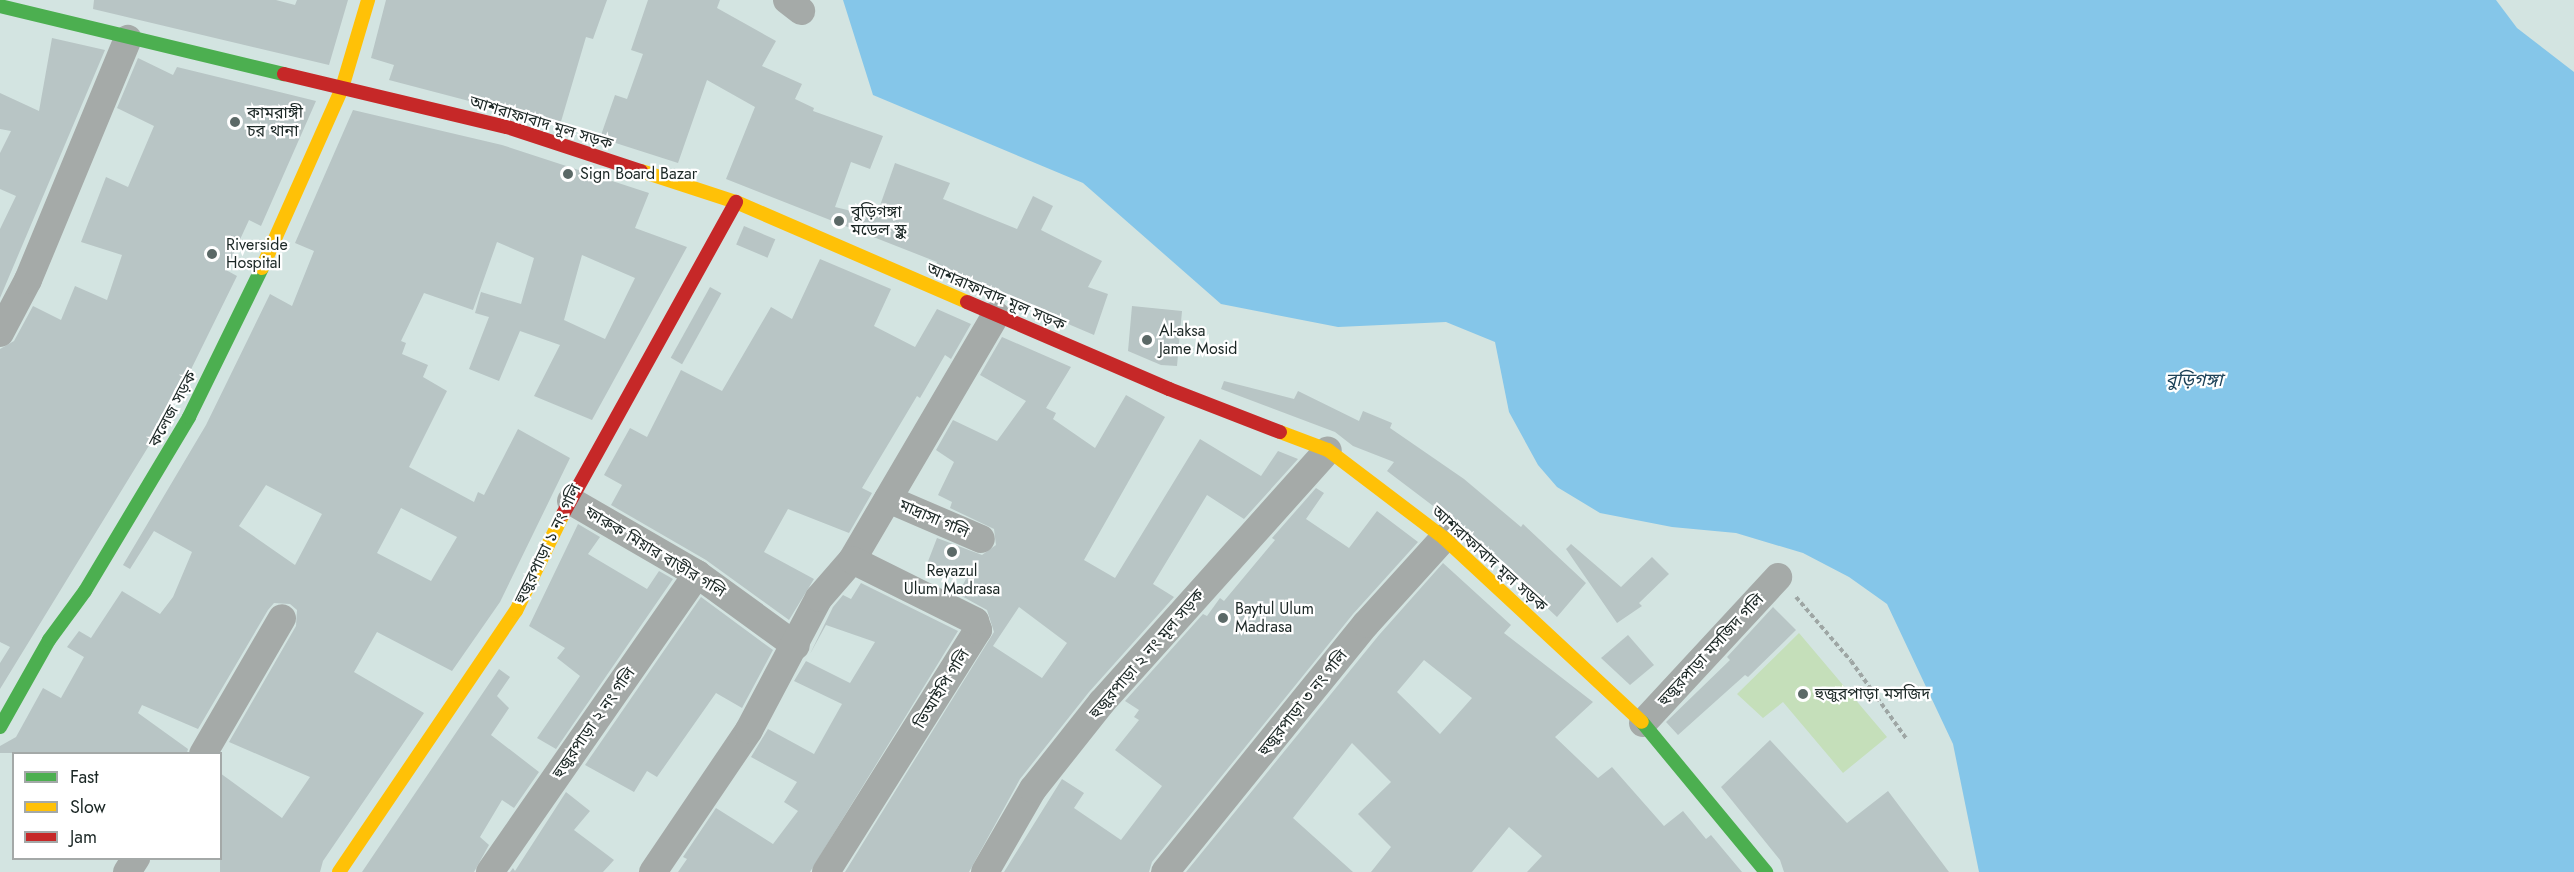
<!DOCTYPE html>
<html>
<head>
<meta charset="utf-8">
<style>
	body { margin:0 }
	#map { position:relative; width:2574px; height:872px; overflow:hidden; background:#d3e4e1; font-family:Jost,"Noto Sans Bengali",sans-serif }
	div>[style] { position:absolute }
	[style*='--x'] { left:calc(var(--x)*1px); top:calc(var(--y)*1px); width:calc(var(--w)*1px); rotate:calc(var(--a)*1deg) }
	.green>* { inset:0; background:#c5dfba }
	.water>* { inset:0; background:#85c6e9 }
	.building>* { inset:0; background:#b8c5c5; transform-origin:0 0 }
	.path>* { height:4px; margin-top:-2px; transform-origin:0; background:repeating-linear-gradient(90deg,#9ea6a4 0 4.5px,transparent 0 7.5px) }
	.street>* { height:28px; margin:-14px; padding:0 14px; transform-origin:14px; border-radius:14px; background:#a5aaa8 }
	.fast>* { height:14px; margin:-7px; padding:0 7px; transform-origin:7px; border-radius:7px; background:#4caf50 }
	.slow>* { height:14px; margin:-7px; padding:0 7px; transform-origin:7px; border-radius:7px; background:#ffc107 }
	.jam>* { height:14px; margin:-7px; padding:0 7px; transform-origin:7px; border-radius:7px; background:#c62828 }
	.dots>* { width:16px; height:16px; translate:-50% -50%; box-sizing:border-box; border:3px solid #fff; border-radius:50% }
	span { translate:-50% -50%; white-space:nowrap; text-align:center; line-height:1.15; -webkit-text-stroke:4.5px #fff; paint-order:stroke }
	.poi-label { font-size:16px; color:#1b2725 }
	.left { translate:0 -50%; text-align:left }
	.street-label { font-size:16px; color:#1b2725 }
	.water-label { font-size:18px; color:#1e4359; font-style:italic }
	.legend { position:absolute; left:12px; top:752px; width:210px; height:108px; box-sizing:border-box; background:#fff; border:2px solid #a4a9a8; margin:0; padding:8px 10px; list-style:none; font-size:18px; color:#1b2725 }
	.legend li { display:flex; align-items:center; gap:12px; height:30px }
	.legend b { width:30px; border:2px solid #a4a9a8 }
</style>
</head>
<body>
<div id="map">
	<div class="green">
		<div style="clip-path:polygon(1799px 633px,1887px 737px,1843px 773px,1783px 702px,1763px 718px,1737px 694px)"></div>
	</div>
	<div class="water">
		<div style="clip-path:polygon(843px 0,2496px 0,2517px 28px,2574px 72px,2574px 872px,1979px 872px,1953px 744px,1887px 604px,1849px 577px,1803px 553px,1736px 533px,1672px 527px,1600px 513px,1557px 487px,1538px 465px,1509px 412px,1495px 342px,1446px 322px,1338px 327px,1221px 304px,1083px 183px,873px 95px)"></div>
	</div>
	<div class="building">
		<div style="clip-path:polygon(94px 0,276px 0,295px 5px,297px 0,348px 0,329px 65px,93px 9px)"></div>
		<div style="clip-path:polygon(386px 0,607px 0,593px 39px,586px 37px,560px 125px,389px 80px,394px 65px,371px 58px)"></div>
		<div style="clip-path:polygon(648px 0,720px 0,717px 8px,776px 41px,762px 66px,802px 84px,795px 99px,814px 108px,813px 111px,883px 136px,870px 169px,851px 162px,835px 207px,876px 217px,895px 163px,950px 183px,943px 199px,1017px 229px,1033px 196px,1053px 206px,1041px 230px,1102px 261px,1088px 287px,1108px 294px,1094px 335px,935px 267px,937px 262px,726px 179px,755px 107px,707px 80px,678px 163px,600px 138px,615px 95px,627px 99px,643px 54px,631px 50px)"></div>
		<div style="clip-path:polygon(52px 38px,105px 50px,0 298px,0 229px,16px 196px,0 189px,0 153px,11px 131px,0 129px,0 93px,39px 111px)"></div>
		<div style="clip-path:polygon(138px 58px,173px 75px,177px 67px,316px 101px,261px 226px,249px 220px,226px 270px,237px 276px,172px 408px,0 689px,0 663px,10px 647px,0 642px,0 349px,14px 341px,33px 306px,61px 320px,75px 286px,107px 300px,122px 255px,81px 242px,106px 177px,128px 187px,154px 126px,117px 108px)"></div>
		<div style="clip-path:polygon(evenodd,353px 110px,502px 145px,649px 193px,635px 228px,687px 247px,592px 420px,534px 396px,560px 345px,520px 331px,499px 381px,469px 369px,489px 317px,475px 313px,481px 292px,521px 304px,534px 258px,497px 242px,473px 310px,424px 293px,401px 341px,406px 343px,402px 354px,428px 365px,423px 377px,447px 391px,409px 467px,474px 502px,478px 492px,484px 495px,518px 429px,570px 458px,500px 602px,452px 671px,377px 632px,354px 672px,424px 713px,323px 861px,320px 872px,220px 872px,220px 773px,282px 818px,310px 777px,229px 742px,296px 626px,297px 610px,290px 604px,274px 603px,268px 610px,198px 729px,142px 705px,138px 713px,188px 749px,187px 753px,0 753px,0 746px,16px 737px,43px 688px,61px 698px,84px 657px,67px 647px,79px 631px,91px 638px,122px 591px,160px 614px,173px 597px,192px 552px,154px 531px,130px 569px,123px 565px,206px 425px,270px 294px,292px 306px,314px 251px,295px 243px,353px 110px,582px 255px,635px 278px,605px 339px,564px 320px,582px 255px,353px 110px,266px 485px,322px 514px,295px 565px,239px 526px,266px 485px,353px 110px,401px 508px,457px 537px,431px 581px,377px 553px,401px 508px)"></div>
		<div style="left:744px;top:226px;width:34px;height:20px;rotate:23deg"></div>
		<div style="clip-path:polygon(820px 259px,891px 289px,874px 326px,915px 347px,937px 309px,971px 324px,951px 359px,945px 355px,920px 398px,917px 396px,862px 488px,872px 493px,849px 533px,788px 509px,764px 552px,814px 579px,789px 620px,706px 560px,611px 505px,622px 485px,604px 475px,630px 428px,647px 437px,681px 370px,722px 391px,771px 307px,792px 319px)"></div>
		<div style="left:710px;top:287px;width:13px;height:81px;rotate:29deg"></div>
		<div style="clip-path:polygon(1132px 306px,1182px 311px,1177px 366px,1161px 365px,1128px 351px)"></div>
		<div style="clip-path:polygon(evenodd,1002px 337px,1071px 367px,1046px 408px,1056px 413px,1053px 419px,1095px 448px,1126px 395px,1165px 417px,1084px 560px,1115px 578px,1200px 439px,1261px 476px,1278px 451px,1298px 459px,1244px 519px,1207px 495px,1153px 584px,1174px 597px,1089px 692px,1020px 779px,969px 872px,845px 872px,994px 632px,987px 610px,958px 594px,966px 579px,927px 564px,937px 538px,982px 555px,996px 545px,994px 529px,950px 508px,952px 502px,938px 495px,954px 462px,936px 450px,953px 420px,997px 441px,1026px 401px,980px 375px,1002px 337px,1019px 607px,1067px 643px,1042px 678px,993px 646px,1019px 607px)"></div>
		<div style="clip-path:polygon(1224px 381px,1294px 399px,1298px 391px,1359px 421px,1363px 411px,1392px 423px,1390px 428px,1464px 479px,1521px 527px,1523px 524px,1586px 583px,1557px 617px,1457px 524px,1387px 471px,1394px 462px,1353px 446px,1335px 432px,1221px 389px)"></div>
		<div style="clip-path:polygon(1316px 488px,1324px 493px,1306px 519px,1349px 548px,1377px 511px,1418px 542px,1353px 614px,1152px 862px,1149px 872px,1004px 872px,1062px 779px,1084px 793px,1074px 808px,1121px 840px,1162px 786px,1115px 750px,1139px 720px,1134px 717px,1139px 710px,1125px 701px,1203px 614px,1207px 616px,1220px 598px,1224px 601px,1275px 540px,1272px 538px)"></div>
		<div style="clip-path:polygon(578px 524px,600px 537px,588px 554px,647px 589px,659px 571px,673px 579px,556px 749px,537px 738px,580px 676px,557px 658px,565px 648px,529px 626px)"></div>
		<div style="clip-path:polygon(1571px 544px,1621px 587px,1652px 557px,1669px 574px,1639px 603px,1642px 606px,1617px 623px,1566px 549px)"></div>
		<div style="clip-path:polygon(evenodd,1443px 563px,1511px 625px,1504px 633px,1593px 702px,1555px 737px,1598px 778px,1612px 767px,1664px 826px,1683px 811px,1706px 839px,1711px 835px,1742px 872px,1527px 872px,1542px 856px,1509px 827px,1472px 872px,1371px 872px,1391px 847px,1358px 814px,1391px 782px,1352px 743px,1293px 818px,1353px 872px,1186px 872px,1379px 635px,1443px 563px,1424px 660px,1472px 698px,1440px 734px,1397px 692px,1424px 660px)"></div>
		<div style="clip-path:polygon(861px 583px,958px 631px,810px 872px,678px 872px,687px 859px,683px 857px,716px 808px,773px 844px,798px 811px,784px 802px,797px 782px,751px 757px,768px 729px,814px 754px,842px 704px,794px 681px,809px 656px,806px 661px,850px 683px,875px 642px,826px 625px,810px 654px,833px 607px,843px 595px,851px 599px)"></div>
		<div style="clip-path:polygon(701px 597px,773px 650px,742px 708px,716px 693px,657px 777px,647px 771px,634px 792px,585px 765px)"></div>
		<div style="clip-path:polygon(1773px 607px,1796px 630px,1748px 677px,1745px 675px,1678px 735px,1666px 722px,1730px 660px,1727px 657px)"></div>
		<div style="clip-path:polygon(1628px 635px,1654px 665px,1630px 685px,1601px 658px)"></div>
		<div style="clip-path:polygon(499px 669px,510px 677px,497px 696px,509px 708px,491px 735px,539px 772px,514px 808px,502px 800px,480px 837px,489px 845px,474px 872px,362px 872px)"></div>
		<div style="clip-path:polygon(1770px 740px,1847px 823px,1888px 791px,1949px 872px,1784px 872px,1780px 860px,1721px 787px)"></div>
		<div style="clip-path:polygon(566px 792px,590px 811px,574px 830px,614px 860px,603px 872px,510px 872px,513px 868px,515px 871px)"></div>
	</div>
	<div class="path">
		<div style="--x:1796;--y:597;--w:84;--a:49.3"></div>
		<div style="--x:1851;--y:661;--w:95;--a:54.5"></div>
	</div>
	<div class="street">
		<div style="--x:787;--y:0;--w:18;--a:38"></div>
		<div style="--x:0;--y:333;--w:60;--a:-62.2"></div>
		<div style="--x:28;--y:280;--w:261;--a:-67.5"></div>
		<div style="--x:888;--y:499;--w:101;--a:23.3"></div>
		<div style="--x:571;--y:501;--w:146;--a:30.1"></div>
		<div style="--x:697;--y:574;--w:122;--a:36"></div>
		<div style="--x:1643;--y:723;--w:199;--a:-47.2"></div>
		<div style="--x:203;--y:754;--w:157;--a:-59.8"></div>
		<div style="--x:127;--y:872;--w:17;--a:-57"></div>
		<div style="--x:490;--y:872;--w:363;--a:-55.2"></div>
		<div style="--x:653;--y:872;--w:171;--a:-55.9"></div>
		<div style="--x:749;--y:730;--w:149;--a:-62.1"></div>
		<div style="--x:819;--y:598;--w:50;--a:-49"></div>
		<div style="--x:852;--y:560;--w:284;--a:-59.6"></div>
		<div style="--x:826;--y:872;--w:286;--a:-57.9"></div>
		<div style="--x:978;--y:630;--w:9;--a:-108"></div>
		<div style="--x:975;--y:621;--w:137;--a:-153.6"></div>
		<div style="--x:985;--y:872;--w:96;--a:-60"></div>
		<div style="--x:1033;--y:789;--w:111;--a:-51.6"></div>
		<div style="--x:1102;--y:702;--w:338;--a:-48.1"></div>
		<div style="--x:1165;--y:872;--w:319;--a:-51"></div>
		<div style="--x:1366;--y:624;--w:116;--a:-47.8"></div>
	</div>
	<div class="fast">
		<div style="--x:0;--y:6;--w:292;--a:13.5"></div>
		<div style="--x:1642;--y:722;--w:195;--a:50.4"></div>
		<div style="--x:0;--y:727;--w:100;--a:-60.6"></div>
		<div style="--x:49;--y:640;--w:61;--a:-53.7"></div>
		<div style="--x:85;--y:591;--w:203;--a:-59.1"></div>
		<div style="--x:189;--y:417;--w:166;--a:-63.9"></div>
	</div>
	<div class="slow">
		<div style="--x:641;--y:171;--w:100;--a:18.1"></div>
		<div style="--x:736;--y:202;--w:252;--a:23.4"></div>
		<div style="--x:262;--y:268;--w:197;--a:-66"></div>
		<div style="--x:342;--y:88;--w:92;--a:-73.5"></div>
		<div style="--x:1280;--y:432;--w:51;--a:20.6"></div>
		<div style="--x:1328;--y:450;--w:146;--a:37.2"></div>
		<div style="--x:1444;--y:538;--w:270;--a:42.9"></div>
		<div style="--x:339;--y:872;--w:315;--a:-55.9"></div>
		<div style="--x:516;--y:611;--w:108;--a:-64.1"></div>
	</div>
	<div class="jam">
		<div style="--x:284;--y:74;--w:229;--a:13.4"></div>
		<div style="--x:507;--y:127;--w:141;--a:18.2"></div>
		<div style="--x:967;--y:302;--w:220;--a:23.3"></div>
		<div style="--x:1169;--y:389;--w:119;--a:21.2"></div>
		<div style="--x:563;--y:514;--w:357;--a:-61"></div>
	</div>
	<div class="dots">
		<div style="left:235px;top:122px;background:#5b6967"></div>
		<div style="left:568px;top:174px;background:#5b6967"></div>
		<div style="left:839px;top:221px;background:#5b6967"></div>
		<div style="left:212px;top:254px;background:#5b6967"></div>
		<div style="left:1147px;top:340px;background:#5b6967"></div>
		<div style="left:952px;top:552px;background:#5b6967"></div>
		<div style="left:1223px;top:618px;background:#5b6967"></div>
		<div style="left:1803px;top:694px;background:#5b6967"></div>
	</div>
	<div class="poi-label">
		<span class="left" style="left:247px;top:122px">কামরাঙ্গী<br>চর থানা</span>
		<span class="left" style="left:580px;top:174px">Sign Board Bazar</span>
		<span class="left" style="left:851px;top:221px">বুড়িগঙ্গা<br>মডেল স্কুল</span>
		<span class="left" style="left:226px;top:254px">Riverside<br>Hospital</span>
		<span class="left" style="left:1159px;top:340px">Al-aksa<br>Jame Mosid</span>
		<span style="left:952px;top:580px">Reyazul<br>Ulum Madrasa</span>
		<span class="left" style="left:1235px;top:618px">Baytul Ulum<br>Madrasa</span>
		<span class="left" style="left:1815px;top:694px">হুজুরপাড়া মসজিদ</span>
	</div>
	<div class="street-label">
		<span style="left:541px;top:123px;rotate:17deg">আশরাফাবাদ মূল সড়ক</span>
		<span style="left:996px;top:297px;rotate:23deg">আশরাফাবাদ মূল সড়ক</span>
		<span style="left:173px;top:409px;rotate:-62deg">কলেজ সড়ক</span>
		<span style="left:934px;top:519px;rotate:23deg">মাদ্রাসা গলি</span>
		<span style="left:548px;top:544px;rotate:-64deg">হুজুরপাড়া ১ নং গলি</span>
		<span style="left:655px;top:552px;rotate:31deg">ফারুক মিয়ার বাড়ীর গলি</span>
		<span style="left:1489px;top:559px;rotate:42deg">আশরাফাবাদ মূল সড়ক</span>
		<span style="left:1711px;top:650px;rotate:-47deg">হুজুরপাড়া মসজিদ গলি</span>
		<span style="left:1147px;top:654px;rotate:-49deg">হুজুরপাড়া ২ নং মূল সড়ক</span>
		<span style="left:942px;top:689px;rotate:-58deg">ভিআইপি গলি</span>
		<span style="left:1303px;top:703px;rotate:-51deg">হুজুরপাড়া ৩ নং গলি</span>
		<span style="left:594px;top:723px;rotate:-55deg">হুজুরপাড়া ২ নং গলি</span>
	</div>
	<div class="water-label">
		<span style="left:2194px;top:380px">বুড়িগঙ্গা</span>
	</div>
	<ul class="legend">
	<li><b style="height:8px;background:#4caf50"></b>Fast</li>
	<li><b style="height:8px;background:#ffc107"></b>Slow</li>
	<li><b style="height:8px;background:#c62828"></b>Jam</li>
	</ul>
</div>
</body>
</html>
